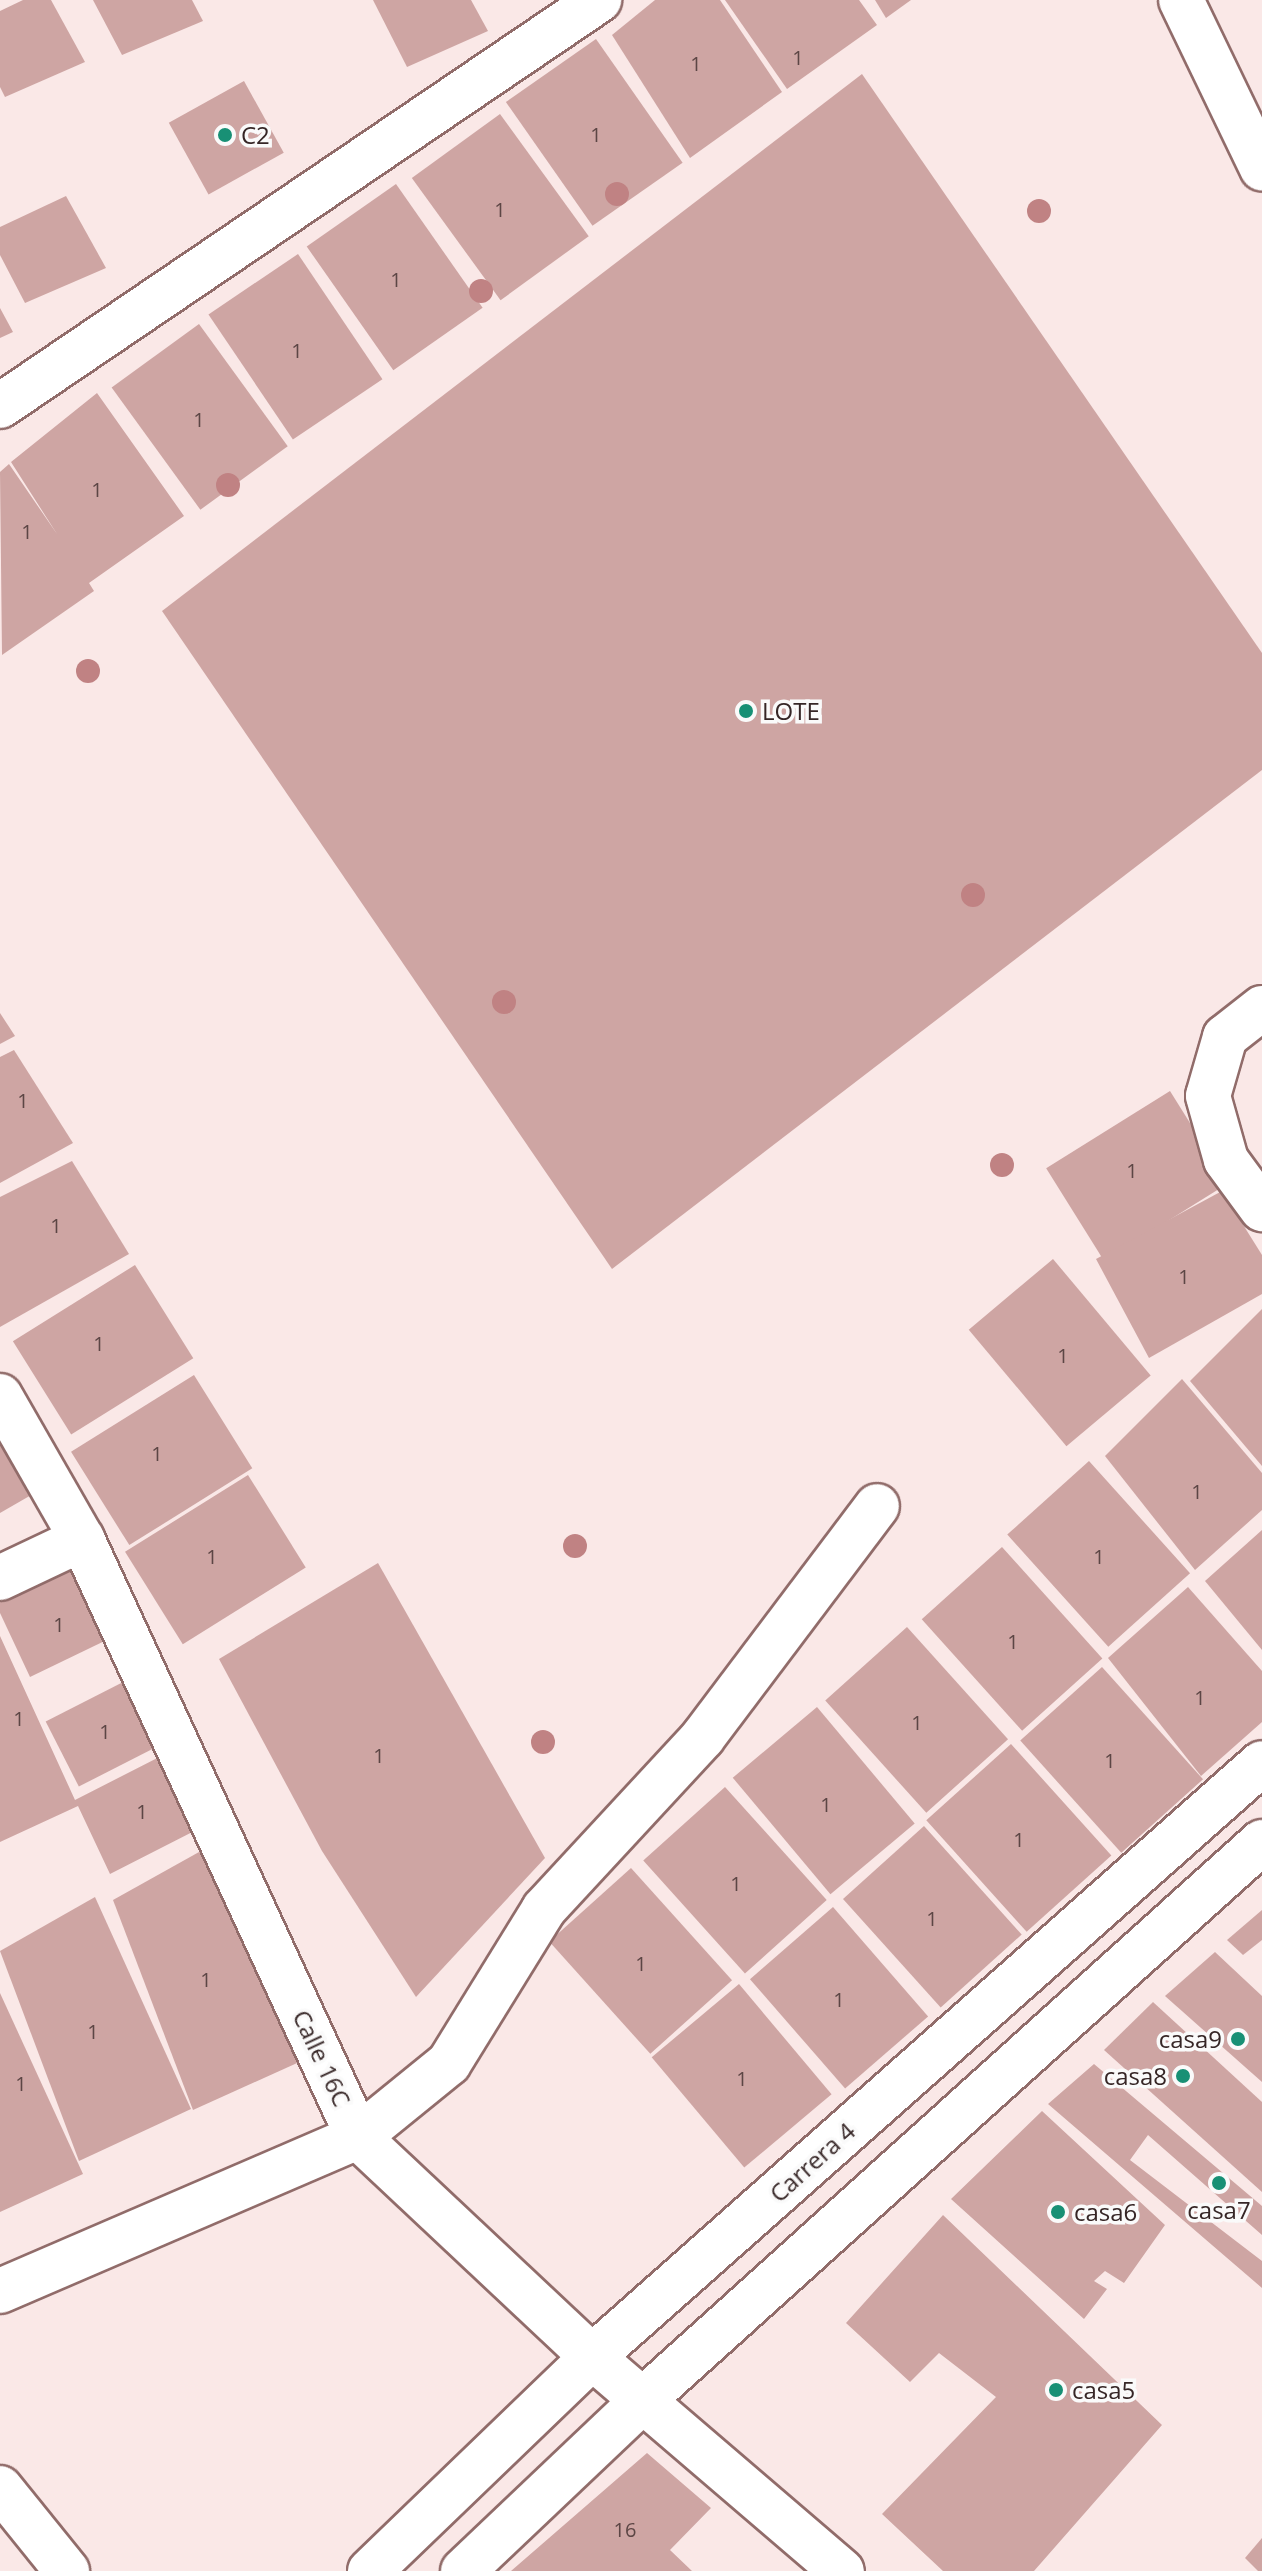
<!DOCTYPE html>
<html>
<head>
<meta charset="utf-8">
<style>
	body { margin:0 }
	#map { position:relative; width:1262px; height:2571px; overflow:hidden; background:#fae8e7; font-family:"Open Sans",sans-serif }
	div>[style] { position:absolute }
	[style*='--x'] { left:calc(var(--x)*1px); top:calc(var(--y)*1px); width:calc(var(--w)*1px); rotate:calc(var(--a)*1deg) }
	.building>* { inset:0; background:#cea5a3; transform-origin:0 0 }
	.roads { filter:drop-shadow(2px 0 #916c6a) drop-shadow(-2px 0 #916c6a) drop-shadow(0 2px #916c6a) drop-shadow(0 -2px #916c6a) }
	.minor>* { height:44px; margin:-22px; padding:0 22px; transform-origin:22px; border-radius:22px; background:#fff }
	.major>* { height:44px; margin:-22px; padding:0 22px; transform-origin:22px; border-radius:22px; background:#fff }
	.trees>* { width:24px; height:24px; margin:-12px; border-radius:50%; background:#c08283 }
	.dots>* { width:22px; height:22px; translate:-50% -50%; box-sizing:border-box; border:4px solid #fafafa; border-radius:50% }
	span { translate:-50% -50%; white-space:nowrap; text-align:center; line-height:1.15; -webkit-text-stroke:7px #fafafa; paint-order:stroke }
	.number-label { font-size:20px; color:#5c4645 }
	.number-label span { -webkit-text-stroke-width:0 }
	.poi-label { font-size:24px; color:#362626 }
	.left { translate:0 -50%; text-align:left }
	.right { translate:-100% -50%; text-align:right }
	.street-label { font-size:24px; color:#362626 }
</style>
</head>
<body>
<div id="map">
	<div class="building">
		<div style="clip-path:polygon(23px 0,51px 0,85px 62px,5px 97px,0 87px,0 11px)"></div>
		<div style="clip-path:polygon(93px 0,192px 0,203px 21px,122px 55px)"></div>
		<div style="clip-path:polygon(373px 0,471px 0,488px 31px,407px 67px)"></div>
		<div style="clip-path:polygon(655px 0,720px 0,782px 92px,690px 158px,612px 35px)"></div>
		<div style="clip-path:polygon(725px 0,859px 0,877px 25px,787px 89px)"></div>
		<div style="clip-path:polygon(875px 0,911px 0,886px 18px)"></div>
		<div style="left:596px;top:39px;width:151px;height:110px;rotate:55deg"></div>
		<div style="clip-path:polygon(862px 74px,1262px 653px,1262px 770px,612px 1269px,162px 611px)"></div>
		<div style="left:244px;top:81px;width:82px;height:86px;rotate:61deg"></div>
		<div style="left:500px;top:114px;width:151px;height:109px;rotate:54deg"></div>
		<div style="left:396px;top:184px;width:151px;height:109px;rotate:55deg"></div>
		<div style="clip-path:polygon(66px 196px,106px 268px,25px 303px,0 255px,0 227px)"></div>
		<div style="left:298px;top:254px;width:151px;height:108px;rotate:56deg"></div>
		<div style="clip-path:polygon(0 308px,13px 332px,0 338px)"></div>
		<div style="left:199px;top:324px;width:151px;height:108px;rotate:54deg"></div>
		<div style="clip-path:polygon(97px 393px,184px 516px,89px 583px,94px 591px,2px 655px,0 472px,9px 464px,57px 534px,11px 462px)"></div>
		<div style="clip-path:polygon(0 1013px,15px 1036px,0 1044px)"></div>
		<div style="clip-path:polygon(14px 1050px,73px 1143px,0 1183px,0 1057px)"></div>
		<div style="left:1170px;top:1091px;width:109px;height:146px;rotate:58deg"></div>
		<div style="clip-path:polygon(72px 1161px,129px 1254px,0 1327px,0 1197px)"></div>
		<div style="clip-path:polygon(1222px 1191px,1262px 1255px,1262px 1294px,1149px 1358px,1096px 1259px)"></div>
		<div style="left:1053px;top:1259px;width:152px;height:110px;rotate:50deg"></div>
		<div style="left:135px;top:1265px;width:110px;height:144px;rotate:58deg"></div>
		<div style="clip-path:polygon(1262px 1309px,1262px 1466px,1190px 1381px)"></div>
		<div style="left:194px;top:1375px;width:110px;height:145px;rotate:58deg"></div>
		<div style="clip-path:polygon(1182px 1379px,1262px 1473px,1262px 1510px,1195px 1570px,1105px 1456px)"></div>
		<div style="clip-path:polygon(0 1426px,33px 1494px,0 1513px)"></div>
		<div style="left:1089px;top:1461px;width:151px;height:110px;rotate:48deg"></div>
		<div style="left:248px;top:1475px;width:109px;height:145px;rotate:58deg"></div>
		<div style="clip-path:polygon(1262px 1530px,1262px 1650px,1205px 1581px)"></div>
		<div style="left:1002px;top:1547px;width:150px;height:108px;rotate:48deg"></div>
		<div style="clip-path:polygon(84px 1552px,117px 1635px,30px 1677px,0 1613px,0 1599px)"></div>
		<div style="clip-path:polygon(378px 1563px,545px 1858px,416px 1997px,322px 1851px,219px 1659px)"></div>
		<div style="clip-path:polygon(1188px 1587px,1262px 1671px,1262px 1722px,1201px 1776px,1108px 1658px)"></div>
		<div style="left:907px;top:1627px;width:151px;height:110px;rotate:48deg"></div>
		<div style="clip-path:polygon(0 1636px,75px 1800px,173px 1750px,210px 1823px,110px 1874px,78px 1806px,0 1842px)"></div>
		<div style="left:1102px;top:1667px;width:151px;height:110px;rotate:48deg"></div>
		<div style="left:133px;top:1677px;width:73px;height:98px;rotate:63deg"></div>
		<div style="left:817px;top:1707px;width:152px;height:110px;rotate:50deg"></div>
		<div style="left:1011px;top:1744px;width:150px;height:114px;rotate:48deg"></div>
		<div style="left:725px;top:1787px;width:152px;height:110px;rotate:48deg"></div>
		<div style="left:924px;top:1826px;width:146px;height:109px;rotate:48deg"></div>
		<div style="clip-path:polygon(208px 1847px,306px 2059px,193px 2110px,113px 1900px)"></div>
		<div style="left:631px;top:1868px;width:151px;height:110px;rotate:48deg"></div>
		<div style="clip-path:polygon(95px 1897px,191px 2109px,79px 2161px,0 1951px)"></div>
		<div style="left:833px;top:1907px;width:145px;height:110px;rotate:49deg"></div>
		<div style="clip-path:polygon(1262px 1910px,1262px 1940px,1243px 1955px,1227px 1940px)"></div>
		<div style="clip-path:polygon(1215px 1952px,1262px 1996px,1262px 2082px,1165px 1996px)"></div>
		<div style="left:739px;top:1984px;width:144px;height:114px;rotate:50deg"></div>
		<div style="clip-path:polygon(0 1993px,83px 2174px,0 2212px)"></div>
		<div style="clip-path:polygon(1153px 2002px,1262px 2102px,1262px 2192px,1104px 2050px)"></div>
		<div style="clip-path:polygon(1094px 2064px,1262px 2206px,1262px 2235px,1148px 2135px,1130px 2160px,1262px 2261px,1262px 2288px,1048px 2104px)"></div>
		<div style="clip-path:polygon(1042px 2111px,1165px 2225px,1124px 2283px,1105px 2271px,1094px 2281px,1107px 2289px,1084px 2319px,951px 2199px)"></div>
		<div style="clip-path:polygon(943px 2215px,1162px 2425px,1034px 2571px,943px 2571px,882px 2514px,996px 2397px,939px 2353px,910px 2382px,846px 2323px)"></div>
		<div style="clip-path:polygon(647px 2453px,711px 2508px,670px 2550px,692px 2571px,511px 2571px)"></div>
		<div style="clip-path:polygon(1262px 2538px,1262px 2571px,1258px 2571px,1245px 2558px)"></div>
	</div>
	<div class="roads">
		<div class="minor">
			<div style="--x:1181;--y:0;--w:187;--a:64.3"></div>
			<div style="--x:0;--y:406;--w:724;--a:-34.13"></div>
			<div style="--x:1262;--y:1008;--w:47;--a:141.9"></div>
			<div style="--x:1225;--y:1037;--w:61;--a:106.1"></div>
			<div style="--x:1208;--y:1096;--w:66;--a:74.3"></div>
			<div style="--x:1226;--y:1160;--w:61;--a:53.7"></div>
			<div style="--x:0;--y:1396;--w:165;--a:60.2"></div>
			<div style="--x:82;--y:1539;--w:659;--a:65.22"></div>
			<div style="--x:358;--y:2137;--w:321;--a:43.2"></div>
			<div style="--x:592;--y:2357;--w:329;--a:40.6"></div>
			<div style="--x:0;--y:1578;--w:91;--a:-25.4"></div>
			<div style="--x:0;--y:2291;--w:390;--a:-23.3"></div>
			<div style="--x:358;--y:2137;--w:117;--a:-39.1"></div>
			<div style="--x:449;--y:2063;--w:181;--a:-58.3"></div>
			<div style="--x:544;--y:1909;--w:234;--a:-47.2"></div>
			<div style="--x:703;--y:1737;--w:289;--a:-53"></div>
			<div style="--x:0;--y:2488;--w:107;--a:51.1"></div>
		</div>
		<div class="major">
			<div style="--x:370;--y:2571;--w:308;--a:-43.9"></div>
			<div style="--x:592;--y:2357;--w:895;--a:-41.56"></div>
			<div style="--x:463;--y:2571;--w:250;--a:-43.5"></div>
			<div style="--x:644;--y:2399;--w:832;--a:-42.03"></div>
		</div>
	</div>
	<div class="trees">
		<div style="left:617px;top:194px"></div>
		<div style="left:1039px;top:211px"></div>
		<div style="left:481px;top:291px"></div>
		<div style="left:228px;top:485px"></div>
		<div style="left:88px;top:671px"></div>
		<div style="left:973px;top:895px"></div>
		<div style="left:504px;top:1002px"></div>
		<div style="left:1002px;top:1165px"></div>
		<div style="left:575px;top:1546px"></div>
		<div style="left:543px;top:1742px"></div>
	</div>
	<div class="dots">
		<div style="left:225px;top:135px;background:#189075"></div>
		<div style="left:746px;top:711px;background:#189075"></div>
		<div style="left:1238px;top:2039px;background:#189075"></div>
		<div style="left:1183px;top:2076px;background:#189075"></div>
		<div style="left:1219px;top:2183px;background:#189075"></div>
		<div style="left:1058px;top:2212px;background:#189075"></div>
		<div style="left:1056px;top:2390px;background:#189075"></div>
	</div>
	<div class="number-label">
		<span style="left:798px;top:57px">1</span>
		<span style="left:696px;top:63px">1</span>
		<span style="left:596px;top:134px">1</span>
		<span style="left:500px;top:209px">1</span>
		<span style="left:396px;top:279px">1</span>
		<span style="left:297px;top:350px">1</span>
		<span style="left:199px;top:419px">1</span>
		<span style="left:97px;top:489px">1</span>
		<span style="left:27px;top:531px">1</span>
		<span style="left:23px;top:1100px">1</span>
		<span style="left:1132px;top:1170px">1</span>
		<span style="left:56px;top:1225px">1</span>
		<span style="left:1184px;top:1276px">1</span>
		<span style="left:99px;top:1343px">1</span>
		<span style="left:1063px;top:1355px">1</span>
		<span style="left:157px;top:1453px">1</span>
		<span style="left:1197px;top:1491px">1</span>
		<span style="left:212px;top:1556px">1</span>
		<span style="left:1099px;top:1556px">1</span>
		<span style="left:59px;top:1624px">1</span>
		<span style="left:1013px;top:1641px">1</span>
		<span style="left:1200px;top:1697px">1</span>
		<span style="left:19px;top:1718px">1</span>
		<span style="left:917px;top:1722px">1</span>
		<span style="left:105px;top:1731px">1</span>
		<span style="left:379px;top:1755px">1</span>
		<span style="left:1110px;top:1760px">1</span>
		<span style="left:826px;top:1804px">1</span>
		<span style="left:142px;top:1811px">1</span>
		<span style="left:1019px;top:1839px">1</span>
		<span style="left:736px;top:1883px">1</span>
		<span style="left:932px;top:1918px">1</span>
		<span style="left:641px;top:1963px">1</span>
		<span style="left:206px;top:1979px">1</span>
		<span style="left:839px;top:1999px">1</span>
		<span style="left:93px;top:2031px">1</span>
		<span style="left:742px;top:2078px">1</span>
		<span style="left:21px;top:2083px">1</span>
		<span style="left:625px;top:2529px">16</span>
	</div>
	<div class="poi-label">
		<span class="left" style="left:241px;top:135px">C2</span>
		<span class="left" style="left:762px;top:711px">LOTE</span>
		<span class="right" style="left:1222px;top:2039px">casa9</span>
		<span class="right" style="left:1167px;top:2076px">casa8</span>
		<span style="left:1219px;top:2210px">casa7</span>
		<span class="left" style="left:1074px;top:2212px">casa6</span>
		<span class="left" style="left:1072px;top:2390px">casa5</span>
	</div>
	<div class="street-label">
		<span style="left:322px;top:2058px;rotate:65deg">Calle 16C</span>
		<span style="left:812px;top:2162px;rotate:-42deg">Carrera 4</span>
	</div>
</div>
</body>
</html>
